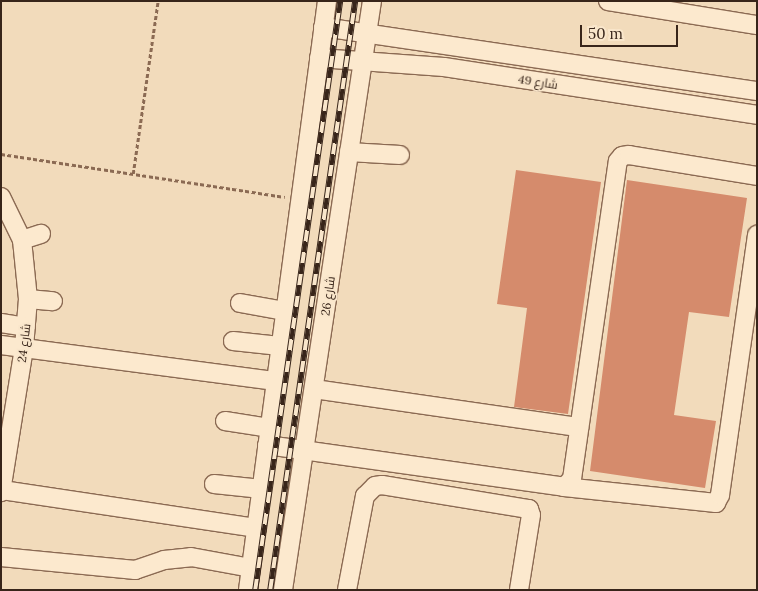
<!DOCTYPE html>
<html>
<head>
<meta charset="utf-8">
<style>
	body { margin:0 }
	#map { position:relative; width:758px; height:591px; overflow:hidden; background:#f2dbbb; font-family:Lora,Cairo,serif }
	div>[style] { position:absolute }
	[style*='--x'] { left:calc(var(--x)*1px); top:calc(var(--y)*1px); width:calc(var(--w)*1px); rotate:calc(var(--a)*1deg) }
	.building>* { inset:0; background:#d58b6c }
	.path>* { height:2.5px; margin-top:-1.25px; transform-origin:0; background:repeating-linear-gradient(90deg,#8b6a53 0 4px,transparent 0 6.5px) }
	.roads { filter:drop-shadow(1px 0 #8b6a53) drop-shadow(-1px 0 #8b6a53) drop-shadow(0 1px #8b6a53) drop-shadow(0 -1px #8b6a53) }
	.minor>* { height:18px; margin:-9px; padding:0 9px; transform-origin:9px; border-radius:9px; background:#fce9ce }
	.rail>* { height:5.5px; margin-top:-2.75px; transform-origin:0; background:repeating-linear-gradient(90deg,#f9e6cb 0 11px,#38251a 0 22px); box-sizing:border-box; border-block:1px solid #38251a }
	span { translate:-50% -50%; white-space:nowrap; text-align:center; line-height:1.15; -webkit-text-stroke:4px #f9e6cb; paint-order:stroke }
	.street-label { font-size:12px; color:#38251a }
	.frame { position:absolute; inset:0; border:2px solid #38251a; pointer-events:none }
	.scale { position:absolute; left:580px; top:25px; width:98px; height:22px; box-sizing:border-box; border:2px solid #38251a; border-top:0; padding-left:6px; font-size:15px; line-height:18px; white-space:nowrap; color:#38251a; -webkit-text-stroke:4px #f9e6cb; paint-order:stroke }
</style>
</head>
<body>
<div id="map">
	<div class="building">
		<div style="clip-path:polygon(516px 170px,601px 182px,568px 414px,514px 407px,527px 308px,497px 304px)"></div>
		<div style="clip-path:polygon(627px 180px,747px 198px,729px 317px,689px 312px,674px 415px,716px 421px,705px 488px,590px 471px)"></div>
	</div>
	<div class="path">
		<div style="--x:1;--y:154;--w:287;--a:8.6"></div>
		<div style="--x:133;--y:174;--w:175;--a:-81.8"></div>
	</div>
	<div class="roads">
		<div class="minor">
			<div style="--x:608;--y:1;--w:151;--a:9.2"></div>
			<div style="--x:323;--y:27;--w:439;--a:8.4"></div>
			<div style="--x:319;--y:58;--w:125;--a:4.1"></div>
			<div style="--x:444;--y:67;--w:317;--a:8.7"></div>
			<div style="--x:349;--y:152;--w:51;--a:3.4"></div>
			<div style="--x:1;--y:197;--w:48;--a:64"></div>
			<div style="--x:22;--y:240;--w:59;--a:84.2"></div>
			<div style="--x:28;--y:299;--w:49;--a:94.7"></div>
			<div style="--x:24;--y:348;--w:146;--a:99.1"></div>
			<div style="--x:22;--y:240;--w:20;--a:-18"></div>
			<div style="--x:28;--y:299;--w:25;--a:5"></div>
			<div style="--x:240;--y:303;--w:46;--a:10.1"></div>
			<div style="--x:1;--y:323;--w:25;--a:9"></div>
			<div style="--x:233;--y:341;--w:47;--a:6.1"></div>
			<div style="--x:1;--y:345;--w:277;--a:7.5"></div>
			<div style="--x:314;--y:389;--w:268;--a:8.2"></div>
			<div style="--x:225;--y:421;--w:46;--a:8.8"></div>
			<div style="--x:267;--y:445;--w:300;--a:8"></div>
			<div style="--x:564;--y:487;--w:153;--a:6"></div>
			<div style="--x:716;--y:503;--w:9;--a:-63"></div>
			<div style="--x:720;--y:495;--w:263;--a:-81.9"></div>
			<div style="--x:214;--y:484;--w:48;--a:5.9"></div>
			<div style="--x:564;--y:487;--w:11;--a:-45"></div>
			<div style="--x:572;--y:479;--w:321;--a:-81.8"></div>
			<div style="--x:618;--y:161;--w:6;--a:-51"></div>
			<div style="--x:622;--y:156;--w:7;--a:-8"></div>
			<div style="--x:629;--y:155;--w:130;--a:9.3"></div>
			<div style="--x:2;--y:490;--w:258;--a:8.5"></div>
			<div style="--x:1;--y:557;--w:135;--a:5.5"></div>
			<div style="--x:135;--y:570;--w:31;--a:-19"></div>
			<div style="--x:164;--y:560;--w:27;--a:-6"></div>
			<div style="--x:191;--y:557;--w:61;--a:10.4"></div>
			<div style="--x:248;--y:590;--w:594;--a:-82.36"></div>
			<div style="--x:283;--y:590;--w:596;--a:-81.41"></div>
			<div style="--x:347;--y:590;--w:96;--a:-79.2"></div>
			<div style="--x:365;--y:496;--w:14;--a:-45"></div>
			<div style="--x:375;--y:486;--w:7;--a:-8"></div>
			<div style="--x:382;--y:485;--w:149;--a:9.3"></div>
			<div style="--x:529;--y:509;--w:6;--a:72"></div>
			<div style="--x:531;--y:515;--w:76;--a:99.1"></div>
		</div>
	</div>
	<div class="rail">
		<div style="--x:255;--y:590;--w:595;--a:-81.79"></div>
		<div style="--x:270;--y:590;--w:595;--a:-81.79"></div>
	</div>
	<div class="street-label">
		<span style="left:538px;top:82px;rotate:9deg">شارع 49</span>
		<span style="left:328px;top:296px;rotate:-82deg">شارع 26</span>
		<span style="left:24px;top:343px;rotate:-83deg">شارع 24</span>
	</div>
	<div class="frame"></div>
	<div class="scale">50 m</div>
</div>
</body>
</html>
